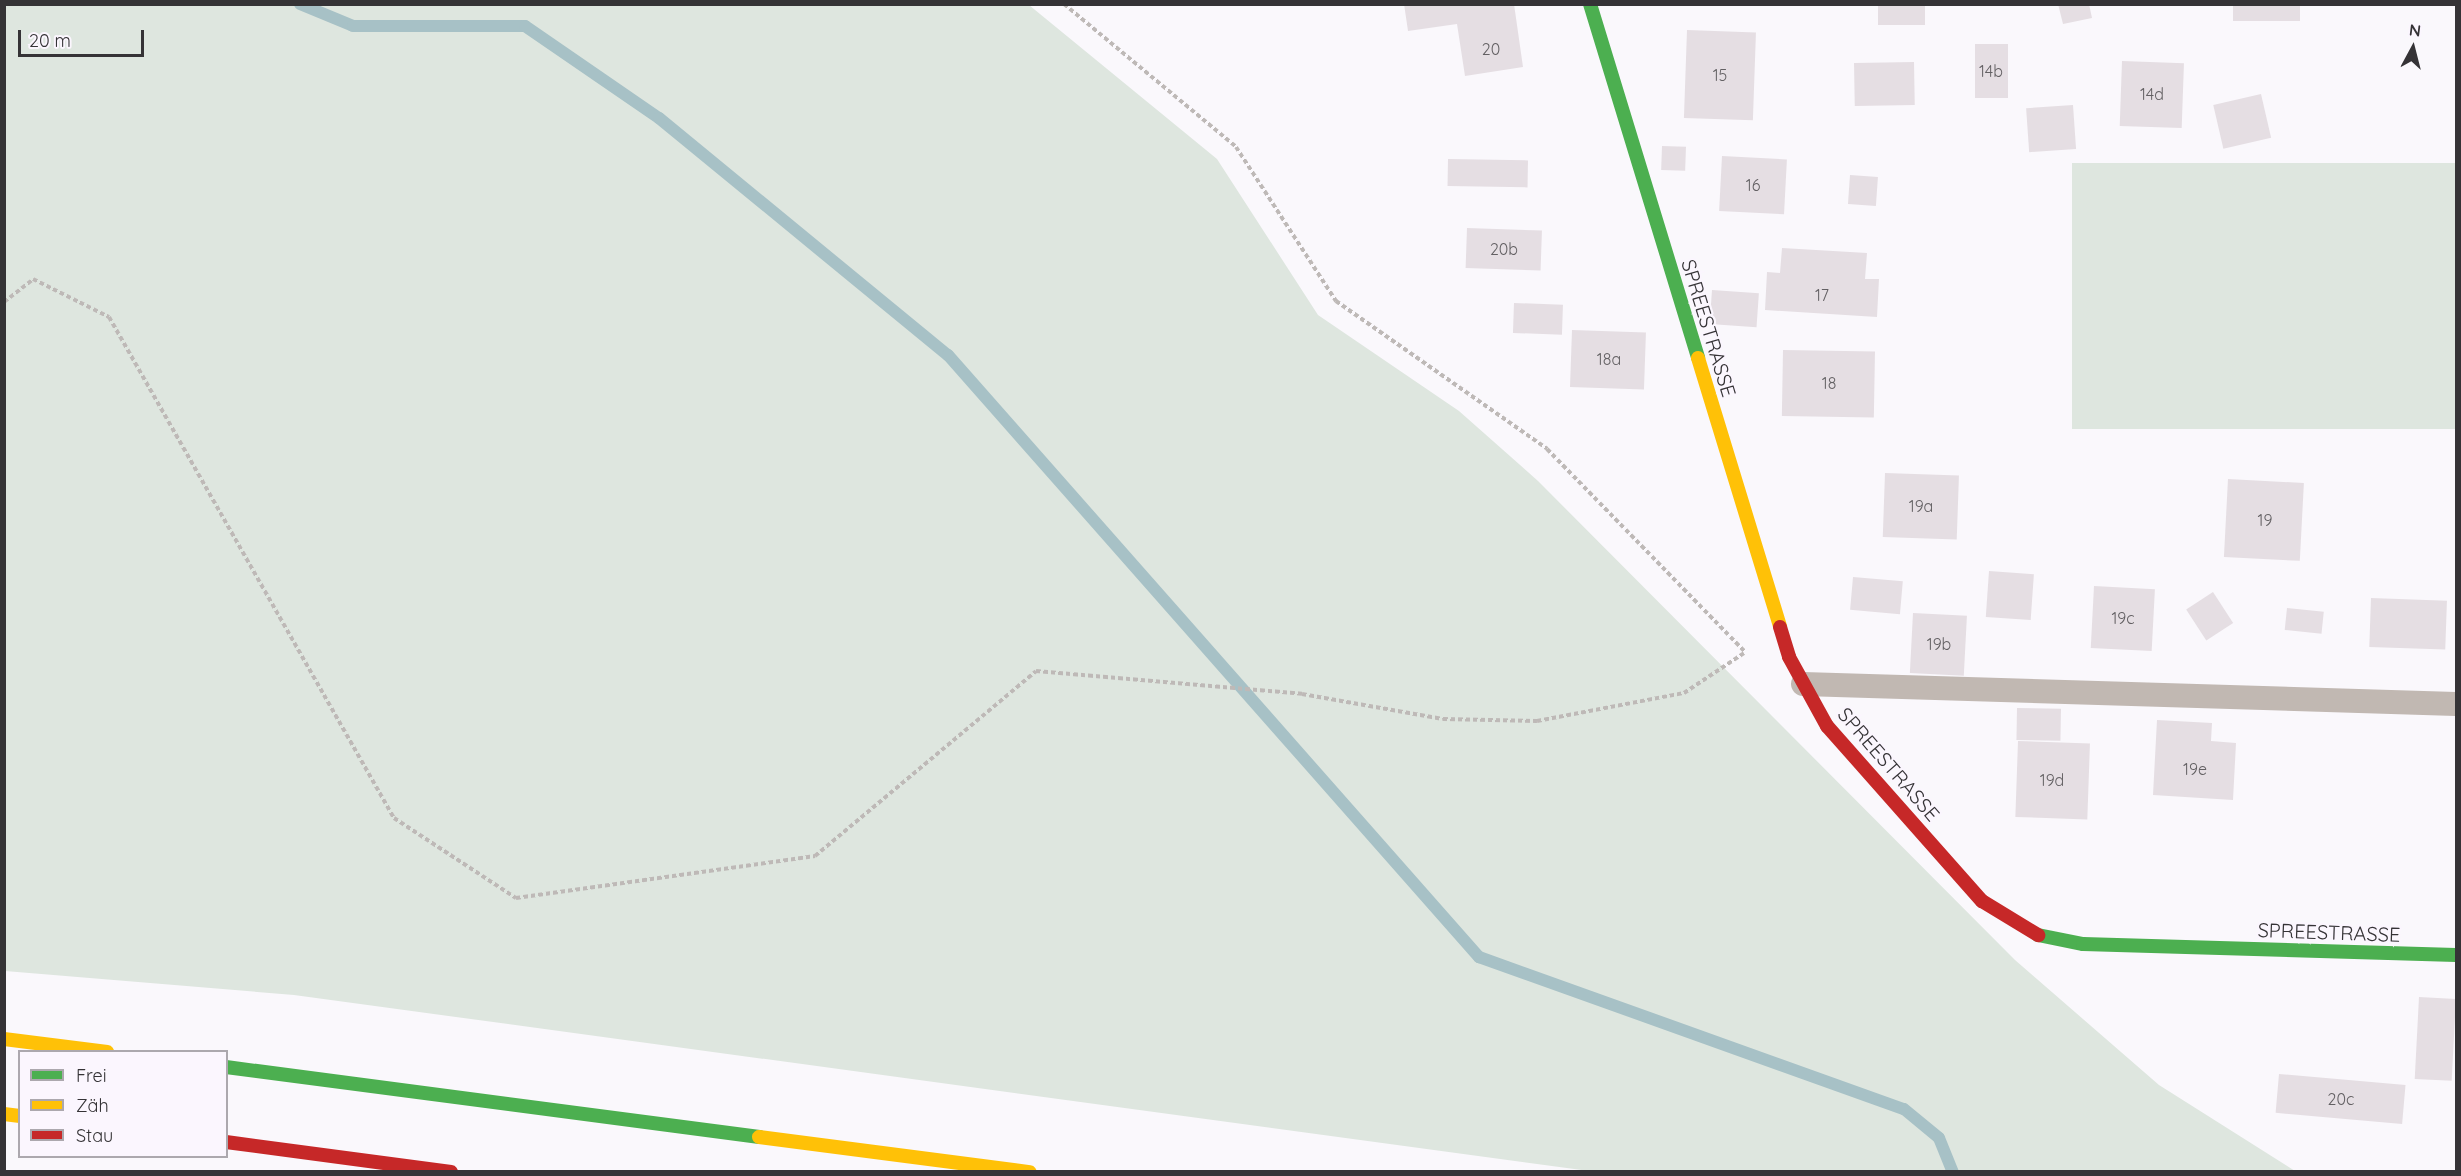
<!DOCTYPE html>
<html>
<head>
<meta charset="utf-8">
<style>
	body { margin:0 }
	#map { position:relative; width:2461px; height:1176px; overflow:hidden; background:#faf8fc; font-family:Quicksand,sans-serif }
	div>[style] { position:absolute }
	[style*='--x'] { left:calc(var(--x)*1px); top:calc(var(--y)*1px); width:calc(var(--w)*1px); rotate:calc(var(--a)*1deg) }
	.green>* { inset:0; background:#dee6df; transform-origin:0 0 }
	.stream>* { height:12px; margin:-6px; padding:0 6px; transform-origin:6px; border-radius:6px; background:#a7c1c6 }
	.building>* { inset:0; background:#e5dee3; transform-origin:0 0 }
	.path>* { height:4px; margin-top:-2px; transform-origin:0; background:repeating-linear-gradient(90deg,#beb9b7 0 4.5px,transparent 0 7.5px) }
	.lane>* { height:24px; margin:-12px; padding:0 12px; transform-origin:12px; border-radius:12px; background:#c1b8b2 }
	.fast>* { height:14px; margin:-7px; padding:0 7px; transform-origin:7px; border-radius:7px; background:#4caf50 }
	.slow>* { height:14px; margin:-7px; padding:0 7px; transform-origin:7px; border-radius:7px; background:#ffc107 }
	.jam>* { height:14px; margin:-7px; padding:0 7px; transform-origin:7px; border-radius:7px; background:#c62828 }
	span { translate:-50% -50%; white-space:nowrap; text-align:center; line-height:1.15; -webkit-text-stroke:4.5px #fbf6fe; paint-order:stroke }
	.number-label { font-size:16px; color:#636063 }
	.number-label span { -webkit-text-stroke-width:0 }
	.street-label { font-size:20px; color:#353336 }
	.frame { position:absolute; inset:0; border:6px solid #353336; pointer-events:none }
	.legend { position:absolute; left:18px; top:1050px; width:210px; height:108px; box-sizing:border-box; background:#fbf6fe; border:2px solid #aca8ae; margin:0; padding:8px 10px; list-style:none; font-size:18px; color:#353336 }
	.legend li { display:flex; align-items:center; gap:12px; height:30px }
	.legend b { width:30px; border:2px solid #aca8ae }
	.north { position:absolute; left:2383px; top:18px; width:60px; height:60px; -webkit-text-stroke:4px #fbf6fe; paint-order:stroke; rotate:7deg; font-size:16px; font-weight:700; line-height:24px; text-align:center; color:#353336 }
	.north::after { content:''; display:block; margin:auto; width:21px; height:27px; background:#353336; clip-path:polygon(50% 0,100% 100%,50% 72%,0 100%) }
	.scale { position:absolute; left:18px; top:30px; width:126px; height:27px; box-sizing:border-box; border:3px solid #353336; border-top:0; padding-left:8px; font-size:18px; line-height:21px; white-space:nowrap; color:#353336; -webkit-text-stroke:4px #fbf6fe; paint-order:stroke }
</style>
</head>
<body>
<div id="map">
	<div class="green">
		<div style="clip-path:polygon(4px 5px,1029px 5px,1217px 159px,1318px 315px,1459px 411px,1538px 481px,2015px 960px,2159px 1085px,2295px 1171px,1589px 1171px,294px 995px,5px 971px)"></div>
		<div style="left:2456px;top:163px;width:266px;height:384px;rotate:90deg"></div>
	</div>
	<div class="stream">
		<div style="--x:300;--y:4;--w:57;--a:22.5"></div>
		<div style="--x:353;--y:26;--w:172;--a:0"></div>
		<div style="--x:525;--y:26;--w:163;--a:34.5"></div>
		<div style="--x:659;--y:118;--w:374;--a:39.4"></div>
		<div style="--x:948;--y:355;--w:803;--a:48.59"></div>
		<div style="--x:1479;--y:957;--w:451;--a:19.7"></div>
		<div style="--x:1904;--y:1109;--w:45;--a:39.6"></div>
		<div style="--x:1939;--y:1138;--w:37;--a:68"></div>
	</div>
	<div class="building">
		<div style="clip-path:polygon(1404px 4px,1514px 4px,1523px 67px,1465px 76px,1457px 24px,1408px 31px)"></div>
		<div style="left:1878px;top:4px;width:47px;height:21px"></div>
		<div style="clip-path:polygon(2058px 4px,2089px 4px,2092px 18px,2063px 24px)"></div>
		<div style="left:2233px;top:4px;width:67px;height:17px"></div>
		<div style="left:1687px;top:30px;width:69px;height:88px;rotate:2deg"></div>
		<div style="left:1975px;top:44px;width:33px;height:54px"></div>
		<div style="left:2122px;top:61px;width:62px;height:65px;rotate:2deg"></div>
		<div style="left:1914px;top:62px;width:43px;height:60px;rotate:89deg"></div>
		<div style="left:2261px;top:94px;width:45px;height:49px;rotate:77deg"></div>
		<div style="left:2073px;top:105px;width:44px;height:47px;rotate:86deg"></div>
		<div style="left:1662px;top:146px;width:24px;height:24px;rotate:2deg"></div>
		<div style="left:1722px;top:156px;width:65px;height:55px;rotate:3deg"></div>
		<div style="left:1448px;top:159px;width:80px;height:27px;rotate:1deg"></div>
		<div style="left:1850px;top:175px;width:28px;height:29px;rotate:4deg"></div>
		<div style="left:1467px;top:228px;width:75px;height:40px;rotate:2deg"></div>
		<div style="clip-path:polygon(1782px 248px,1867px 253px,1865px 279px,1879px 279px,1877px 317px,1765px 310px,1767px 272px,1780px 273px)"></div>
		<div style="left:1712px;top:290px;width:47px;height:34px;rotate:4deg"></div>
		<div style="left:1514px;top:303px;width:49px;height:30px;rotate:2deg"></div>
		<div style="left:1572px;top:330px;width:74px;height:57px;rotate:2deg"></div>
		<div style="left:1783px;top:350px;width:92px;height:66px;rotate:1deg"></div>
		<div style="left:1885px;top:473px;width:74px;height:64px;rotate:2deg"></div>
		<div style="left:2228px;top:479px;width:76px;height:78px;rotate:3deg"></div>
		<div style="left:1989px;top:571px;width:45px;height:46px;rotate:4deg"></div>
		<div style="left:1853px;top:577px;width:50px;height:33px;rotate:5deg"></div>
		<div style="left:2094px;top:586px;width:61px;height:62px;rotate:3deg"></div>
		<div style="left:2213px;top:592px;width:37px;height:32px;rotate:57deg"></div>
		<div style="left:2371px;top:598px;width:76px;height:49px;rotate:2deg"></div>
		<div style="left:2287px;top:608px;width:37px;height:22px;rotate:6deg"></div>
		<div style="left:1913px;top:613px;width:54px;height:60px;rotate:3deg"></div>
		<div style="left:2017px;top:708px;width:44px;height:32px;rotate:1deg"></div>
		<div style="clip-path:polygon(2157px 720px,2212px 723px,2211px 741px,2236px 743px,2233px 800px,2153px 795px)"></div>
		<div style="left:2018px;top:741px;width:72px;height:76px;rotate:2deg"></div>
		<div style="left:2419px;top:997px;width:37px;height:82px;rotate:3deg"></div>
		<div style="left:2279px;top:1074px;width:127px;height:39px;rotate:5deg"></div>
	</div>
	<div class="path">
		<div style="--x:1064;--y:4;--w:224;--a:39.7"></div>
		<div style="--x:1236;--y:147;--w:184;--a:57"></div>
		<div style="--x:1336;--y:301;--w:258;--a:35"></div>
		<div style="--x:1547;--y:449;--w:285;--a:45.7"></div>
		<div style="--x:4;--y:302;--w:37;--a:-38"></div>
		<div style="--x:33;--y:279;--w:85;--a:26.6"></div>
		<div style="--x:109;--y:317;--w:576;--a:60.37"></div>
		<div style="--x:394;--y:818;--w:146;--a:33.3"></div>
		<div style="--x:516;--y:898;--w:302;--a:-8"></div>
		<div style="--x:815;--y:856;--w:288;--a:-39.9"></div>
		<div style="--x:1036;--y:671;--w:267;--a:4.9"></div>
		<div style="--x:1302;--y:694;--w:143;--a:10.1"></div>
		<div style="--x:1443;--y:719;--w:94;--a:1.2"></div>
		<div style="--x:1537;--y:721;--w:150;--a:-10.8"></div>
		<div style="--x:1684;--y:693;--w:72;--a:-33.7"></div>
	</div>
	<div class="lane">
		<div style="--x:1803;--y:684;--w:653;--a:1.75"></div>
	</div>
	<div class="fast">
		<div style="--x:1590;--y:4;--w:370;--a:73"></div>
		<div style="--x:2038;--y:935;--w:46;--a:11.3"></div>
		<div style="--x:2083;--y:944;--w:373;--a:1.7"></div>
		<div style="--x:226;--y:1067;--w:538;--a:7.48"></div>
	</div>
	<div class="slow">
		<div style="--x:1698;--y:358;--w:281;--a:73"></div>
		<div style="--x:4;--y:1039;--w:104;--a:7.2"></div>
		<div style="--x:4;--y:1114;--w:16;--a:7"></div>
		<div style="--x:759;--y:1137;--w:273;--a:7.4"></div>
	</div>
	<div class="jam">
		<div style="--x:1780;--y:627;--w:31;--a:73"></div>
		<div style="--x:1789;--y:657;--w:79;--a:61.2"></div>
		<div style="--x:1827;--y:726;--w:234;--a:48.5"></div>
		<div style="--x:1982;--y:901;--w:66;--a:31.3"></div>
		<div style="--x:226;--y:1142;--w:227;--a:7.6"></div>
	</div>
	<div class="number-label">
		<span style="left:1491px;top:49px">20</span>
		<span style="left:1991px;top:71px">14b</span>
		<span style="left:1720px;top:75px">15</span>
		<span style="left:2152px;top:94px">14d</span>
		<span style="left:1753px;top:185px">16</span>
		<span style="left:1504px;top:249px">20b</span>
		<span style="left:1822px;top:295px">17</span>
		<span style="left:1609px;top:359px">18a</span>
		<span style="left:1829px;top:383px">18</span>
		<span style="left:1921px;top:506px">19a</span>
		<span style="left:2265px;top:520px">19</span>
		<span style="left:2123px;top:618px">19c</span>
		<span style="left:1939px;top:644px">19b</span>
		<span style="left:2195px;top:769px">19e</span>
		<span style="left:2052px;top:780px">19d</span>
		<span style="left:2341px;top:1099px">20c</span>
	</div>
	<div class="street-label">
		<span style="left:1709px;top:328px;rotate:73deg">SPREESTRASSE</span>
		<span style="left:1889px;top:764px;rotate:49deg">SPREESTRASSE</span>
		<span style="left:2329px;top:932px;rotate:2deg">SPREESTRASSE</span>
	</div>
	<div class="frame"></div>
	<ul class="legend">
	<li><b style="height:8px;background:#4caf50"></b>Frei</li>
	<li><b style="height:8px;background:#ffc107"></b>Zäh</li>
	<li><b style="height:8px;background:#c62828"></b>Stau</li>
	</ul>
	<div class="north">N</div>
	<div class="scale">20 m</div>
</div>
</body>
</html>
